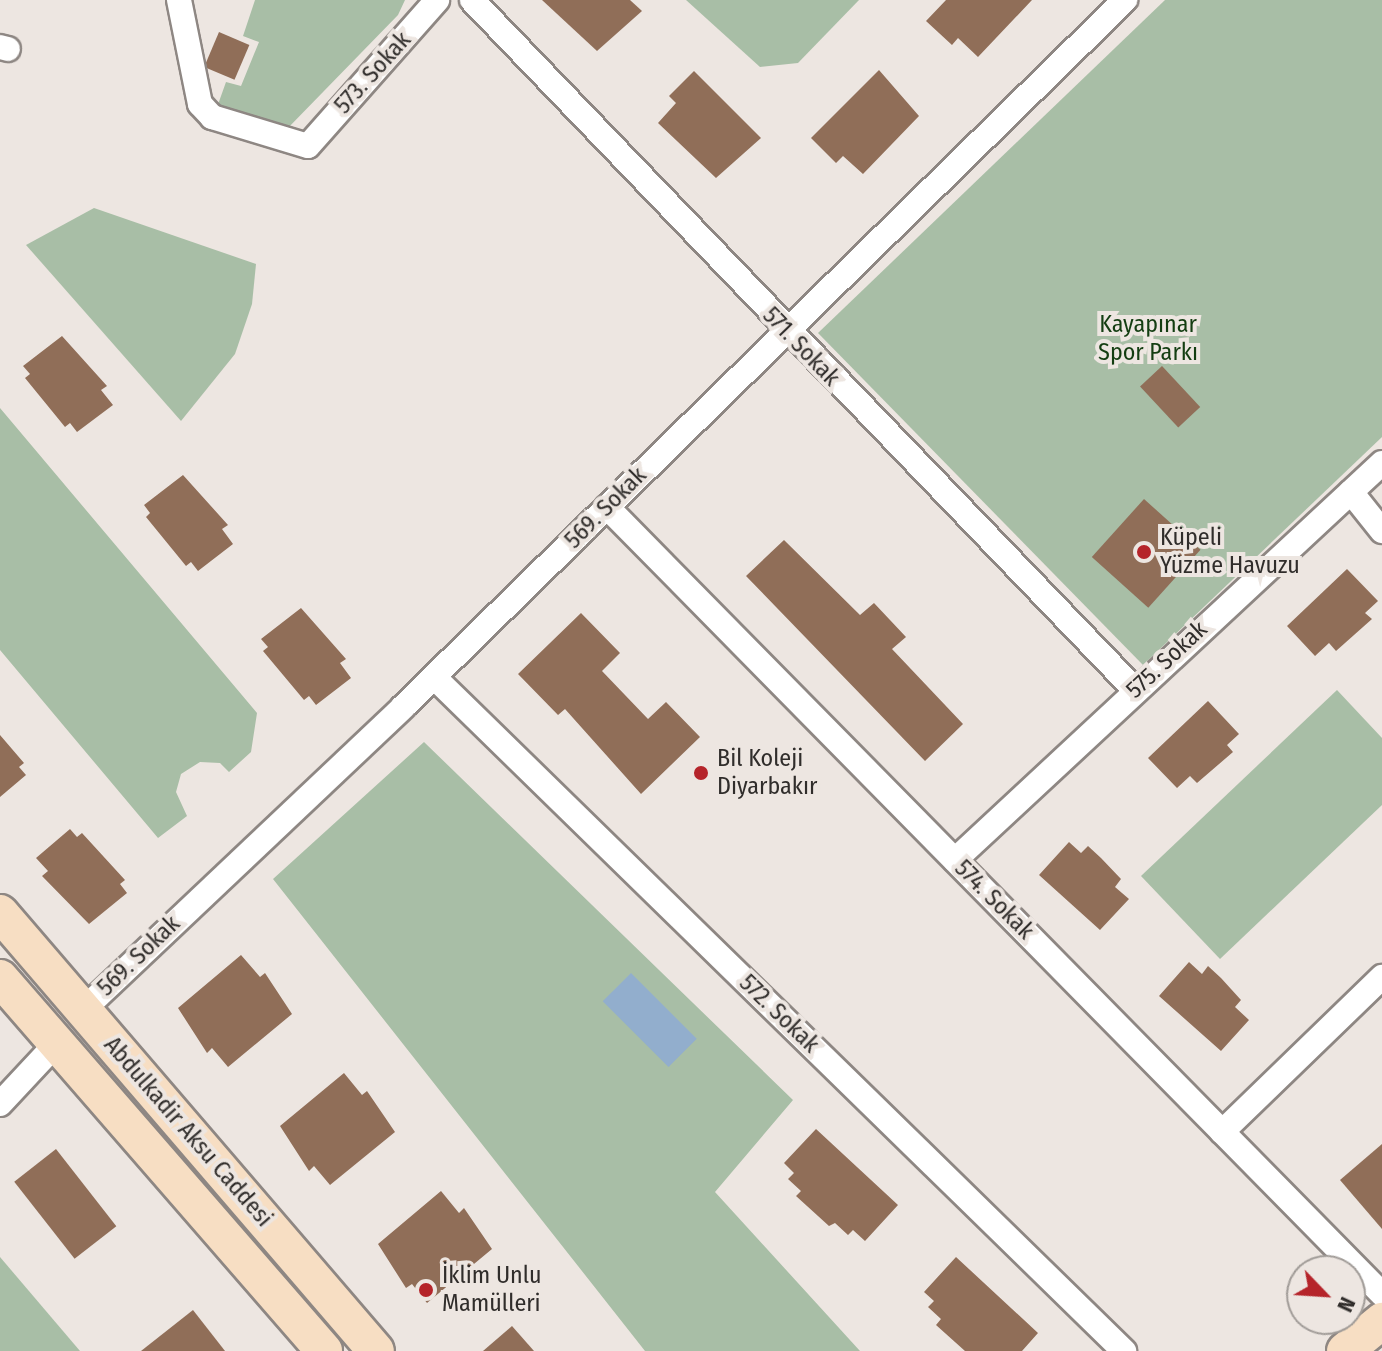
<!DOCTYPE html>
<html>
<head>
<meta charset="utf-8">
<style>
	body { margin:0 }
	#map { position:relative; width:1382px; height:1351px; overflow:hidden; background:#ede6e1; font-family:"Fira Sans Condensed",sans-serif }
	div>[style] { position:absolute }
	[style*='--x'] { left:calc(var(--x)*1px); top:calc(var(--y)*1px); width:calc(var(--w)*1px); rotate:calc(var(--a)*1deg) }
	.green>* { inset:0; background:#a8bea6 }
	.water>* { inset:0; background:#92aecd; transform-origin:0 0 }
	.building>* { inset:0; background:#906e58; transform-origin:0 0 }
	.roads { filter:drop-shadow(2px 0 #8e8783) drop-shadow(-2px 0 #8e8783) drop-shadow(0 2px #8e8783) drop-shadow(0 -2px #8e8783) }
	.street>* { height:24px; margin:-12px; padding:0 12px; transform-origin:12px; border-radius:12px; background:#fff }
	.secondary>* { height:36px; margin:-18px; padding:0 18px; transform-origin:18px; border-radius:18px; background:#f7dec3 }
	.dots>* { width:22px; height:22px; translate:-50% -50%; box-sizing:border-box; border:4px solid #ede6e1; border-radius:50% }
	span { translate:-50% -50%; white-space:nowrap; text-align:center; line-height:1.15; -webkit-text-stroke:8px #ede6e1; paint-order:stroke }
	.street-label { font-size:24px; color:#302d2b }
	.park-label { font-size:24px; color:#143e12 }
	.poi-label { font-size:24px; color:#302d2b }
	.left { translate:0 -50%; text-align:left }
	.north { position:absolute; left:1286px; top:1255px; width:80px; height:80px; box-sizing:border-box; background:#ede6e1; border:2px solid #a19c98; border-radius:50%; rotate:115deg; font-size:22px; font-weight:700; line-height:32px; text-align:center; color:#302d2b }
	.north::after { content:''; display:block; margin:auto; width:28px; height:36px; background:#b5242a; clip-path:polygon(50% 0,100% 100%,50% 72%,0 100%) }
</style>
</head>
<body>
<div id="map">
	<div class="green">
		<div style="clip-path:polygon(255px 0,405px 0,398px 15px,286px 130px,216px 110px,226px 82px,241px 86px,259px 42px,243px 36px)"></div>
		<div style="clip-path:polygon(686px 0,859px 0,798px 63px,760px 67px)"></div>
		<div style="clip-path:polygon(1165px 0,1382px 0,1382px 437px,1143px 665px,818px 333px)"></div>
		<div style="clip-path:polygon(94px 208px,256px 264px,252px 304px,235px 354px,181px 421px,26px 245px)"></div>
		<div style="clip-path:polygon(0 408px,257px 713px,251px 752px,229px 772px,220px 763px,200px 762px,181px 774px,176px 792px,187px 816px,158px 838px,0 650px)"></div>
		<div style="clip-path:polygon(1337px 690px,1382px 738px,1382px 805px,1220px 959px,1141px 876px)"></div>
		<div style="clip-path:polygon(424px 742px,793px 1100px,715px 1192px,860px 1351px,645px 1351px,273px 879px)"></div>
		<div style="clip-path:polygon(0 1257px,80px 1351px,0 1351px)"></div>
	</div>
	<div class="water">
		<div style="left:631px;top:973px;width:93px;height:40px;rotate:45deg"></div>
	</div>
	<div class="building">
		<div style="clip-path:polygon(542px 0,630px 0,642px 11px,597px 51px)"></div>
		<div style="clip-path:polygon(946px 0,1032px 0,978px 57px,958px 38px,952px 45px,926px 21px)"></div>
		<div style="left:219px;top:32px;width:33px;height:38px;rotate:23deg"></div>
		<div style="clip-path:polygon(879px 70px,919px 116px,863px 174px,843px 156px,836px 163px,811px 138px)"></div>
		<div style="clip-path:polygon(694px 71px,761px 138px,716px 178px,658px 123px,676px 103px,669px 96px)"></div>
		<div style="clip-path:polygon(62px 336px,107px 386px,101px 390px,113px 405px,77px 432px,70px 423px,65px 427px,25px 378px,30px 374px,23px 366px)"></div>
		<div style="left:1162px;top:366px;width:56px;height:30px;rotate:47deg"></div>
		<div style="clip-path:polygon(183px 475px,228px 525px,222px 529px,233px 544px,198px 571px,191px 562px,186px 566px,146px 517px,150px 513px,144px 505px)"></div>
		<div style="left:1144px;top:499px;width:76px;height:78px;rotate:42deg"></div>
		<div style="clip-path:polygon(784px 540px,860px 615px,874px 603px,906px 637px,892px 649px,963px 724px,925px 761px,746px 576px)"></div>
		<div style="clip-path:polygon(1347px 569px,1378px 601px,1365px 613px,1372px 619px,1336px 651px,1329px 643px,1315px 656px,1287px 626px)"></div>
		<div style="clip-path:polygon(301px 608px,346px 659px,340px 663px,351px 678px,316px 705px,309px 696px,304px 700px,263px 651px,268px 647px,261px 639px)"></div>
		<div style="clip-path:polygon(581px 613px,620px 653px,602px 671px,648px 719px,666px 702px,700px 737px,641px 794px,565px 709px,558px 715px,518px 674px)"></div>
		<div style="clip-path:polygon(1208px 701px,1239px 734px,1227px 745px,1233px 752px,1197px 783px,1190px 776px,1177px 788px,1148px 758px)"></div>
		<div style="clip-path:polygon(0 735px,24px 763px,19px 767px,26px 775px,0 797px)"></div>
		<div style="clip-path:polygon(70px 829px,77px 837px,82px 833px,125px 880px,120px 884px,127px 893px,89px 924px,42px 876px,48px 871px,36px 858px)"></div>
		<div style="clip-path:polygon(1069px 842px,1081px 853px,1088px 846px,1101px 858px,1121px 879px,1115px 887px,1129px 899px,1100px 930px,1039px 875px)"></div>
		<div style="clip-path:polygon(241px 955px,260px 977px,265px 973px,292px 1014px,228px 1067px,212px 1048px,207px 1053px,178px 1008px)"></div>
		<div style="clip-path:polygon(1189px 962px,1202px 974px,1208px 966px,1221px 978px,1241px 1000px,1235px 1007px,1249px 1020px,1221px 1051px,1159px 996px)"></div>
		<div style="clip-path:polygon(344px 1073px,362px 1095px,367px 1091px,395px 1132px,330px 1185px,314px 1166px,309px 1171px,280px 1126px)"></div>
		<div style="clip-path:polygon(816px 1129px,898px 1205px,865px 1241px,853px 1230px,848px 1235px,835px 1223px,829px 1226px,796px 1196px,801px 1191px,788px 1179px,794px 1173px,784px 1163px)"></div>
		<div style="clip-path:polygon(1382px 1144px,1382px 1229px,1340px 1180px)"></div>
		<div style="left:56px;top:1149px;width:98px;height:53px;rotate:52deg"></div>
		<div style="clip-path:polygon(441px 1191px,459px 1213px,464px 1208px,492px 1249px,427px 1303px,412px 1284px,406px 1288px,378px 1244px)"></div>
		<div style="clip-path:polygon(956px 1257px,1038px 1333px,1022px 1351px,965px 1351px,936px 1325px,941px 1319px,928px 1307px,934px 1301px,924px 1292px)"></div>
		<div style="clip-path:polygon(193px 1310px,225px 1351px,141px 1351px)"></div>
		<div style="clip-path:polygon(512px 1326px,534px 1351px,483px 1351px)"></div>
	</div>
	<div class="roads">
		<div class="street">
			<div style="--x:179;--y:0;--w:106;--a:78.6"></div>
			<div style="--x:200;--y:104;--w:18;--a:47"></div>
			<div style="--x:212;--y:117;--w:100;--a:16.8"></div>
			<div style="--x:308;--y:146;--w:195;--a:-48.5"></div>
			<div style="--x:472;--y:0;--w:957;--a:46.14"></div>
			<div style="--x:0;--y:47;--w:8;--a:14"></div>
			<div style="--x:1351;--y:492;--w:50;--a:51.5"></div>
			<div style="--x:607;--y:507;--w:1105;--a:45.44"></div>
			<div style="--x:434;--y:677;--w:965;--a:44.33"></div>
			<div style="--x:955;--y:860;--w:583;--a:-42.91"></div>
			<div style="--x:83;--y:1010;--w:441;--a:-43.4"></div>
			<div style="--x:403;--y:707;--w:1011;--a:-44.4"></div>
			<div style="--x:0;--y:1104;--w:81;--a:-47"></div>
			<div style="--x:1222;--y:1132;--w:223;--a:-44.1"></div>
		</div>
		<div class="secondary">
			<div style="--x:0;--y:913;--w:577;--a:49.36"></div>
			<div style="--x:0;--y:978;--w:494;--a:49"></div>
			<div style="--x:1345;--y:1351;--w:48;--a:-39"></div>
		</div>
	</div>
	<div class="dots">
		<div style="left:1144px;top:552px;background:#b5242a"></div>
		<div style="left:701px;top:773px;background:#b5242a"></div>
		<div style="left:426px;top:1290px;background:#b5242a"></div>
	</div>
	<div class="street-label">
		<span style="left:373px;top:73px;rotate:-48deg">573. Sokak</span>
		<span style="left:801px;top:347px;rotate:46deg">571. Sokak</span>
		<span style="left:606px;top:508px;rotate:-45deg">569. Sokak</span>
		<span style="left:1167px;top:660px;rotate:-43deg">575. Sokak</span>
		<span style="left:994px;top:900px;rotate:45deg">574. Sokak</span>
		<span style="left:139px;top:956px;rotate:-44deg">569. Sokak</span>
		<span style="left:779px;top:1014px;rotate:44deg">572. Sokak</span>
		<span style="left:188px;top:1132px;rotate:49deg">Abdulkadir Aksu Caddesi</span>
	</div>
	<div class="park-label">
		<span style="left:1148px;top:339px">Kayapınar<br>Spor Parkı</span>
	</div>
	<div class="poi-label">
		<span class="left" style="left:1160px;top:552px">Küpeli<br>Yüzme Havuzu</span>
		<span class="left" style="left:717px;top:773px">Bil Koleji<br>Diyarbakır</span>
		<span class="left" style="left:442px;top:1290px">İklim Unlu<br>Mamülleri</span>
	</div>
	<div class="north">N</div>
</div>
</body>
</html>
